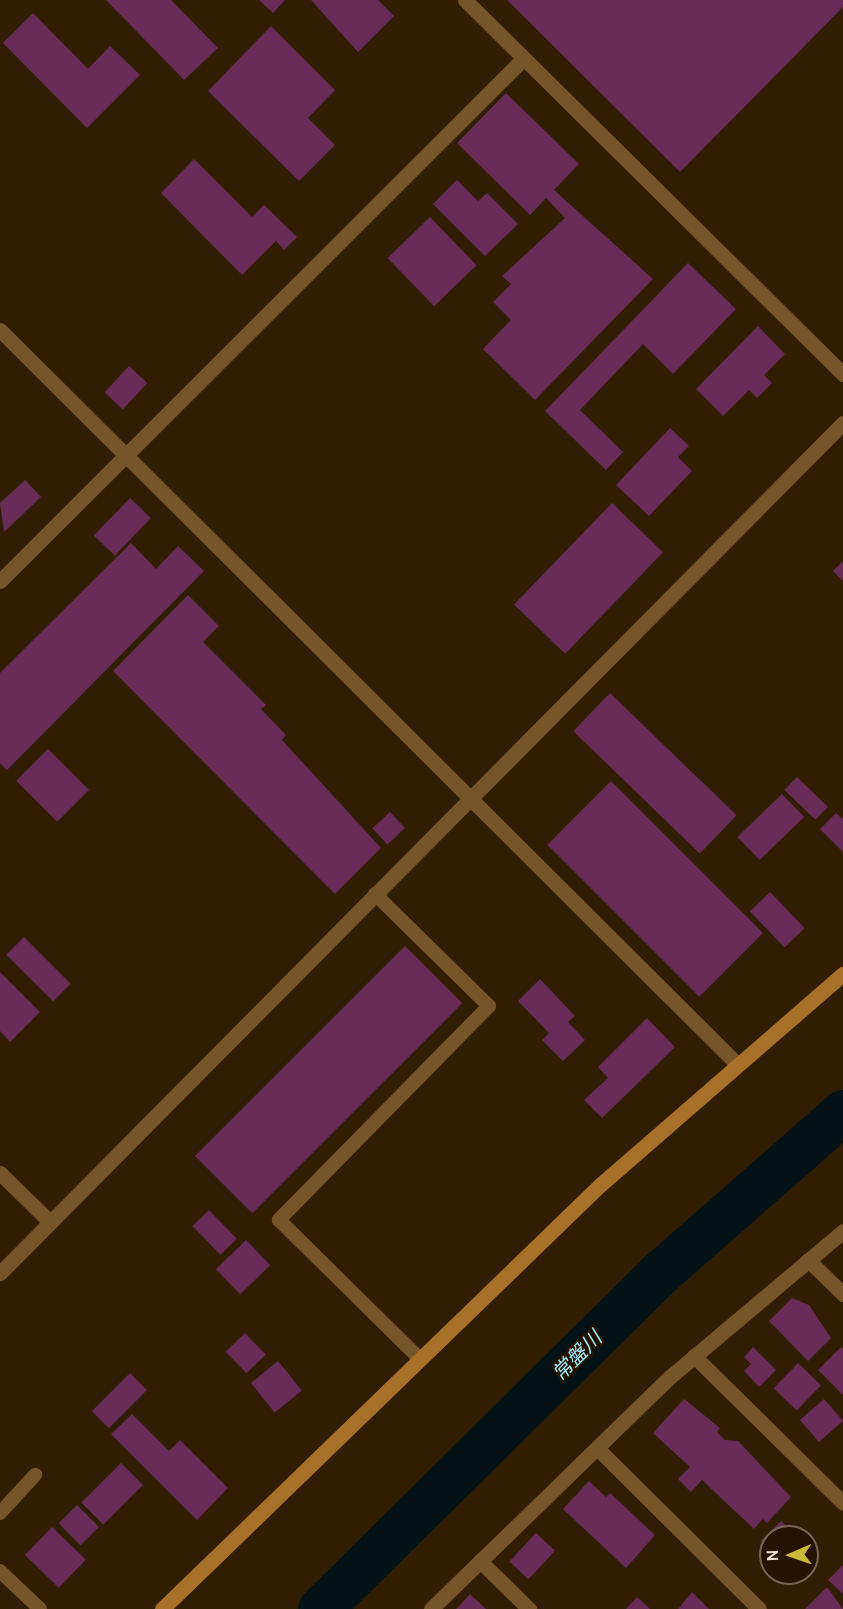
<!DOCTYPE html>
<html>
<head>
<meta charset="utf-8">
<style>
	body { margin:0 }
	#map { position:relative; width:843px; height:1609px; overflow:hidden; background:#311c04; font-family:Cabin,"Noto Sans JP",sans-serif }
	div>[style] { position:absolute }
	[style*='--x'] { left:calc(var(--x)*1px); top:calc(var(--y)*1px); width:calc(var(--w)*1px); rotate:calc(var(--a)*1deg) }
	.river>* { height:45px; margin:-22.5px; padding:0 22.5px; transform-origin:22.5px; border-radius:22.5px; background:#061316 }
	.building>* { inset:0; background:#682c58; transform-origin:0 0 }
	.lane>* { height:14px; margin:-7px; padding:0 7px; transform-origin:7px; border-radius:7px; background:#77552b }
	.street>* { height:15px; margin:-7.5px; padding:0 7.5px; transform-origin:7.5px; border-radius:7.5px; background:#77552b }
	.secondary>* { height:15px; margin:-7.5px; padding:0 7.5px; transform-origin:7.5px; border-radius:7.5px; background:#a87129 }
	span { translate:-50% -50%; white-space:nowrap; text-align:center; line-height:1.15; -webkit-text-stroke:4.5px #261200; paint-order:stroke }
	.water-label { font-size:20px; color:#9fedfd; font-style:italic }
	.north { position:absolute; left:759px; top:1525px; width:60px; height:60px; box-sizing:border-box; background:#261200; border:2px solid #766454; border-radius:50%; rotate:268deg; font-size:16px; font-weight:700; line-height:24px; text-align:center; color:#efe0d3 }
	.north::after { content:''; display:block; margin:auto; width:21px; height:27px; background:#caba39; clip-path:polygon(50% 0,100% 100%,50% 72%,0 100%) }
</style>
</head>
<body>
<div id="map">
	<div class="river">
		<div style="--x:320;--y:1609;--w:481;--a:-44.7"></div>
		<div style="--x:662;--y:1271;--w:241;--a:-41.3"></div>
	</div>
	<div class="building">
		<div style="clip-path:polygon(106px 0,171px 0,218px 48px,184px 80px)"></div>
		<div style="clip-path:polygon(259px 0,285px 0,273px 13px)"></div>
		<div style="clip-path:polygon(311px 0,378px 0,394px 16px,358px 52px)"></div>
		<div style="clip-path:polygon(507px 0,843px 0,843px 7px,680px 172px)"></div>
		<div style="clip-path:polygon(33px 13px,88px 69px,110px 46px,140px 75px,87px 128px,3px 43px)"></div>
		<div style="clip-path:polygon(271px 26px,335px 90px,308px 118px,335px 145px,299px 181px,208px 91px)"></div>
		<div style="clip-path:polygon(506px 93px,579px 164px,554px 190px,653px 279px,535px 400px,483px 349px,511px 320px,493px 302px,511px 284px,502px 276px,565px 218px,546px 198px,530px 215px,457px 143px)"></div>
		<div style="clip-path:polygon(194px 159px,252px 217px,264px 205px,297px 237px,284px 250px,276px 241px,242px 275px,161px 193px)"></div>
		<div style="clip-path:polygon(457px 180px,478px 201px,487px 193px,518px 224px,485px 256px,433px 204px)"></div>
		<div style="left:430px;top:217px;width:67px;height:59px;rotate:46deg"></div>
		<div style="clip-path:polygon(688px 263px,736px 309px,673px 374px,643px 344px,580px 410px,623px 452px,606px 470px,545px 411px)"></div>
		<div style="clip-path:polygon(758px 326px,785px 354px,764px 375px,772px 383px,757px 398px,749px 390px,723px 416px,696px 389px)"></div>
		<div style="left:129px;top:366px;width:25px;height:36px;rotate:43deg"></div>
		<div style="clip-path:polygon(670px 428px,689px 446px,678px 457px,692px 471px,649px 516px,616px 485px)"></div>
		<div style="clip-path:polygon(25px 480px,41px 497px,4px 532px,0 503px)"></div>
		<div style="left:130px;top:498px;width:29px;height:52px;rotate:44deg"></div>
		<div style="left:612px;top:503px;width:71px;height:141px;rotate:44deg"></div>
		<div style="clip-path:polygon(131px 543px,156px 569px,178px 546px,204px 571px,7px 770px,0 763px,0 673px)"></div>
		<div style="clip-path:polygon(843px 561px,843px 581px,833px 571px)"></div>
		<div style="clip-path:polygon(188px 595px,219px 626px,203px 642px,266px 705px,261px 709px,286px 735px,282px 740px,381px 848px,335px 894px,113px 671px)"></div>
		<div style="left:610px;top:693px;width:176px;height:53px;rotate:44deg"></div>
		<div style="left:48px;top:749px;width:58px;height:45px;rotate:45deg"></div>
		<div style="left:797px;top:777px;width:43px;height:18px;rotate:44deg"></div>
		<div style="left:611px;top:781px;width:215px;height:90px;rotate:45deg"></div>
		<div style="left:782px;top:794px;width:32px;height:62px;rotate:46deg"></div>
		<div style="left:390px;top:812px;width:22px;height:24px;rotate:47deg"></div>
		<div style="clip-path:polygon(836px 813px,843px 819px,843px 852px,820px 829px)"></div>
		<div style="left:770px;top:892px;width:50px;height:28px;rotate:46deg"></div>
		<div style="left:24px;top:937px;width:66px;height:25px;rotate:45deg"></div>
		<div style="left:405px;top:946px;width:81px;height:297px;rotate:45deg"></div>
		<div style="clip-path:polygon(0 972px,40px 1012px,10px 1042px,0 1031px)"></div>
		<div style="clip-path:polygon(540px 979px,575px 1016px,568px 1022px,585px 1040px,563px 1061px,542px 1040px,549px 1033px,518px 1001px)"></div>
		<div style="clip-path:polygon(647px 1018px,675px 1047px,602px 1118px,584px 1100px,608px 1078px,598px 1067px)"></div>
		<div style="left:209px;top:1210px;width:40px;height:23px;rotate:46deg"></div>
		<div style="left:246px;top:1240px;width:35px;height:42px;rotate:46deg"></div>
		<div style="clip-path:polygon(792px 1298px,809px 1305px,831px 1338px,808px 1361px,769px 1321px)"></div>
		<div style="left:245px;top:1333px;width:30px;height:27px;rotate:46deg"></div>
		<div style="clip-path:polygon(753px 1347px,776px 1370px,759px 1387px,744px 1371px,751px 1364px,744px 1357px)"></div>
		<div style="clip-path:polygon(841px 1347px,843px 1349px,843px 1395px,818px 1370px)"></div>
		<div style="left:278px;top:1361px;width:38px;height:35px;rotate:51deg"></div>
		<div style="left:798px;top:1363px;width:32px;height:35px;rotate:44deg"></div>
		<div style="left:130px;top:1373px;width:24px;height:54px;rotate:45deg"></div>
		<div style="clip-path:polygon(684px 1399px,720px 1428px,717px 1432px,725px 1440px,738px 1441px,791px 1497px,767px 1523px,763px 1519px,754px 1529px,702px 1480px,691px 1492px,678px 1479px,690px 1467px,653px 1433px)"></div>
		<div style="left:824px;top:1399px;width:29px;height:32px;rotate:49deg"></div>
		<div style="clip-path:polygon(132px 1414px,169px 1451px,180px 1440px,228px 1488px,197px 1520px,111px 1434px)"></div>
		<div style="left:121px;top:1463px;width:31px;height:56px;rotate:45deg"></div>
		<div style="clip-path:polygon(589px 1481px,606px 1497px,610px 1493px,655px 1535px,626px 1568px,563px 1509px)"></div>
		<div style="left:77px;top:1505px;width:31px;height:26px;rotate:45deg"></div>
		<div style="clip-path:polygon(781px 1521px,790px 1529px,771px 1537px,769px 1549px,761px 1541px)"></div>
		<div style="left:52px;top:1527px;width:47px;height:39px;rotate:44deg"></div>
		<div style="left:536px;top:1533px;width:26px;height:39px;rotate:43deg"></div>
		<div style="clip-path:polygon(843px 1565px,843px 1594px,828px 1580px)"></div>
		<div style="clip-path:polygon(827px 1587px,843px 1609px,805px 1609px)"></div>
		<div style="clip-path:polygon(692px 1592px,709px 1609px,678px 1609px)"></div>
		<div style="clip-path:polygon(470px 1594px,486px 1609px,456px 1609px)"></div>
		<div style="clip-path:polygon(637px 1597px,650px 1609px,626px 1609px)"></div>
	</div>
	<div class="lane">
		<div style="--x:375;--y:894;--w:160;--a:44.5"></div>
		<div style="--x:489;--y:1006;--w:300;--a:134.5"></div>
		<div style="--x:279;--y:1220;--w:197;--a:44.6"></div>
		<div style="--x:0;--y:1513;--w:52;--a:-47.4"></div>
		<div style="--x:0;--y:1571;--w:55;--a:43.5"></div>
	</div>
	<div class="street">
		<div style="--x:465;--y:0;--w:532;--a:44.7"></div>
		<div style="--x:0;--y:330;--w:1037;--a:44.88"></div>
		<div style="--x:0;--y:581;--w:739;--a:-44.95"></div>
		<div style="--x:0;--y:1173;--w:70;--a:44.4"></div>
		<div style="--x:808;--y:1260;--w:49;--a:44.2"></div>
		<div style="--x:0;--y:1273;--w:1197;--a:-45.24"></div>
		<div style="--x:694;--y:1356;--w:209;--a:44.6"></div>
		<div style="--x:597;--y:1448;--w:228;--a:44.8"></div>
		<div style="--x:480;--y:1561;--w:69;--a:44.4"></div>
		<div style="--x:431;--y:1609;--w:334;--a:-44.2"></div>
		<div style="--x:671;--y:1376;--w:225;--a:-40.1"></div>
	</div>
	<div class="secondary">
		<div style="--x:162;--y:1609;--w:610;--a:-44.07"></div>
		<div style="--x:600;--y:1185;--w:322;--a:-41"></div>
	</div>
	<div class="water-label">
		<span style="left:577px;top:1356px;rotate:-45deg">常盤川</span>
	</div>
	<div class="north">N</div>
</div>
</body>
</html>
